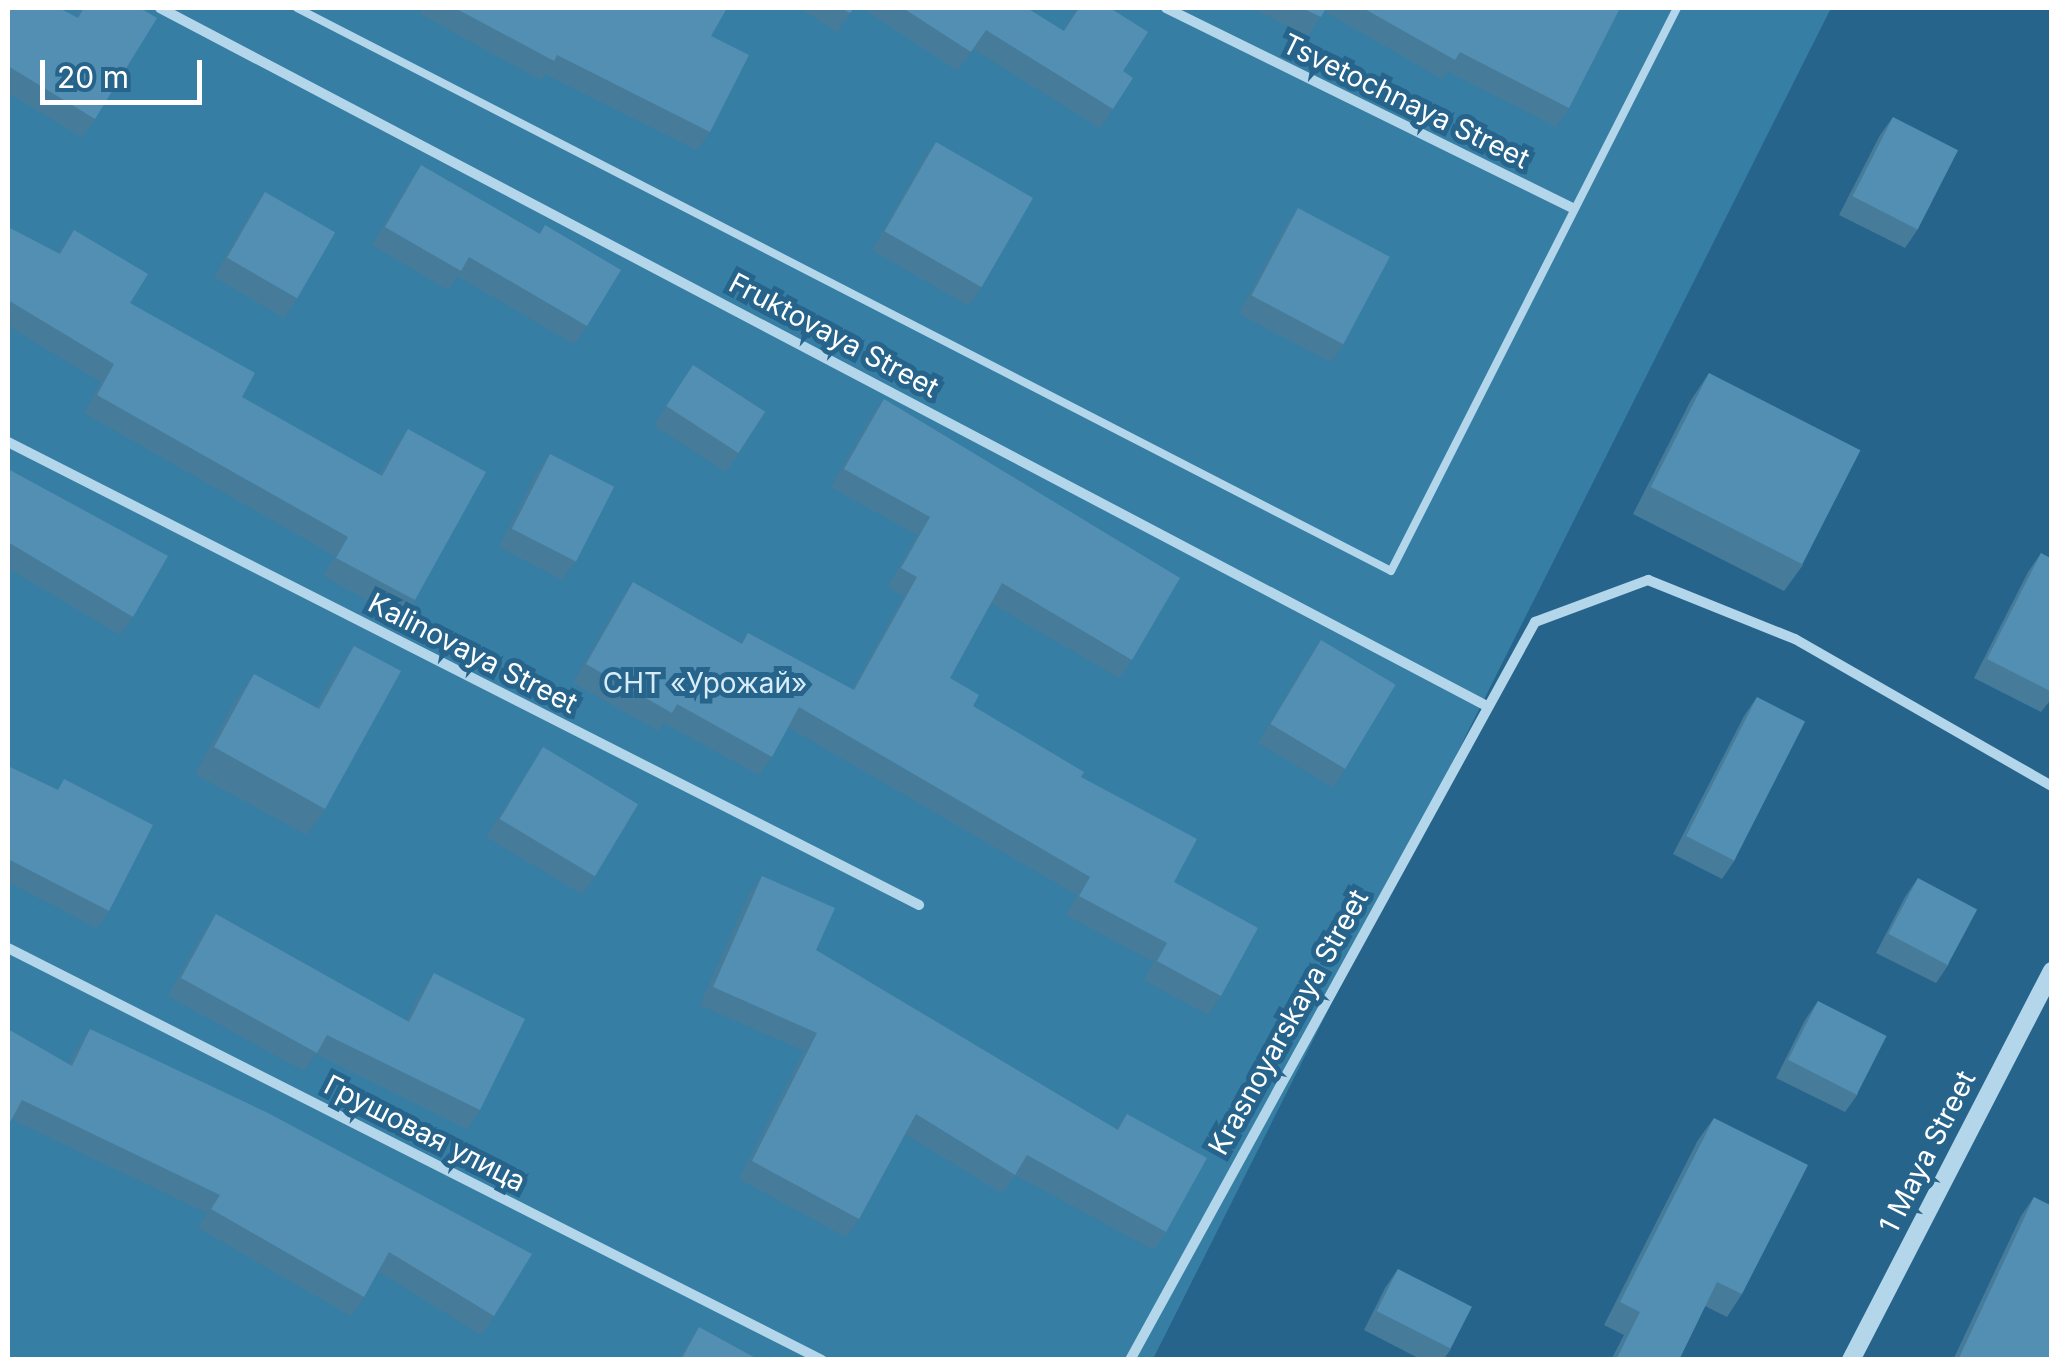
<!DOCTYPE html>
<html>
<head>
<meta charset="utf-8">
<style>
	body { margin:0 }
	#map { position:relative; width:2059px; height:1367px; overflow:hidden; background:#26648b; font-family:Inter,sans-serif }
	div>[style] { position:absolute }
	[style*='--x'] { left:calc(var(--x)*1px); top:calc(var(--y)*1px); width:calc(var(--w)*1px); rotate:calc(var(--a)*1deg) }
	.green>* { inset:0; background:#377ea5 }
	.service>* { height:8px; margin:-4px; padding:0 4px; transform-origin:4px; border-radius:4px; background:#b3d6ea }
	.minor>* { height:10px; margin:-5px; padding:0 5px; transform-origin:5px; border-radius:5px; background:#b3d6ea }
	.tertiary>* { height:18px; margin:-9px; padding:0 9px; transform-origin:9px; border-radius:9px; background:#b3d6ea }
	.wall>* { inset:0; background:#477b9a; transform-origin:0 0 }
	.building>* { inset:0; background:#528fb3; transform-origin:0 0 }
	span { translate:-50% -50%; white-space:nowrap; text-align:center; line-height:1.15; -webkit-text-stroke:10px #26648b; paint-order:stroke }
	.street-label { font-size:28px; color:#fff }
	.park-label { font-size:28px; color:#d8ecf8 }
	.frame { position:absolute; inset:0; border:10px solid #fff; pointer-events:none }
	.scale { position:absolute; left:40px; top:60px; width:162px; height:45px; box-sizing:border-box; border:5px solid #fff; border-top:0; padding-left:12px; font-size:30px; line-height:35px; white-space:nowrap; color:#fff; -webkit-text-stroke:8px #26648b; paint-order:stroke }
</style>
</head>
<body>
<div id="map">
	<div class="green">
		<div style="clip-path:polygon(8px 8px,1831px 8px,1153px 1359px,8px 1360px)"></div>
	</div>
	<div class="service">
		<div style="--x:297;--y:8;--w:1230;--a:27.23"></div>
		<div style="--x:1391;--y:571;--w:631;--a:-63.07"></div>
	</div>
	<div class="minor">
		<div style="--x:160;--y:8;--w:1497;--a:27.75"></div>
		<div style="--x:1166;--y:8;--w:453;--a:26.2"></div>
		<div style="--x:8;--y:442;--w:1022;--a:26.94"></div>
		<div style="--x:8;--y:948;--w:912;--a:26.85"></div>
		<div style="--x:1130;--y:1360;--w:842;--a:-61.24"></div>
		<div style="--x:1535;--y:622;--w:121;--a:-20.4"></div>
		<div style="--x:1648;--y:580;--w:158;--a:21.9"></div>
		<div style="--x:1795;--y:639;--w:296;--a:29.8"></div>
	</div>
	<div class="tertiary">
		<div style="--x:1851;--y:1360;--w:438;--a:-62.7"></div>
	</div>
	<div class="wall">
		<div style="clip-path:polygon(8px 8px,76px 18px,83px 8px,140px 8px,95px 119px,82px 137px,8px 93px)"></div>
		<div style="clip-path:polygon(424px 8px,727px 8px,711px 36px,710px 132px,697px 150px,545px 74px,541px 80px,420px 14px)"></div>
		<div style="clip-path:polygon(799px 8px,854px 8px,837px 32px)"></div>
		<div style="clip-path:polygon(862px 8px,1027px 8px,1063px 31px,1077px 8px,1110px 8px,1123px 71px,1113px 109px,1100px 128px,973px 49px,958px 71px)"></div>
		<div style="clip-path:polygon(1252px 8px,1620px 8px,1569px 108px,1556px 127px,1447px 71px,1442px 79px,1324px 11px,1308px 36px)"></div>
		<div style="clip-path:polygon(1893px 117px,1918px 229px,1905px 248px,1839px 215px,1880px 135px)"></div>
		<div style="clip-path:polygon(936px 142px,982px 287px,969px 306px,872px 250px,923px 160px)"></div>
		<div style="clip-path:polygon(421px 165px,539px 234px,545px 225px,587px 326px,574px 344px,457px 276px,448px 290px,372px 245px,408px 184px)"></div>
		<div style="clip-path:polygon(265px 192px,297px 299px,284px 318px,214px 277px,252px 210px)"></div>
		<div style="clip-path:polygon(1298px 208px,1344px 344px,1331px 362px,1239px 314px,1285px 227px)"></div>
		<div style="clip-path:polygon(8px 227px,58px 253px,74px 230px,130px 303px,242px 397px,379px 475px,395px 448px,408px 429px,415px 600px,402px 619px,323px 576px,335px 556px,84px 413px,101px 382px,8px 326px)"></div>
		<div style="left:693px;top:365px;width:86px;height:72px;rotate:33deg"></div>
		<div style="clip-path:polygon(1709px 373px,1803px 565px,1784px 591px,1633px 514px,1691px 400px)"></div>
		<div style="clip-path:polygon(884px 399px,1132px 660px,1119px 678px,991px 603px,950px 678px,973px 706px,1081px 777px,1174px 882px,1221px 996px,1208px 1015px,1144px 980px,1154px 962px,1066px 915px,1077px 895px,788px 727px,772px 757px,759px 775px,664px 723px,659px 731px,573px 683px,620px 601px,633px 582px,741px 643px,748px 633px,852px 689px,904px 596px,888px 587px,917px 535px,831px 487px,871px 417px)"></div>
		<div style="clip-path:polygon(550px 454px,575px 562px,562px 580px,499px 547px,537px 472px)"></div>
		<div style="clip-path:polygon(8px 469px,133px 617px,120px 635px,8px 568px)"></div>
		<div style="clip-path:polygon(2041px 553px,2052px 559px,2052px 698px,2041px 712px,1974px 678px,2028px 572px)"></div>
		<div style="clip-path:polygon(1321px 640px,1346px 768px,1333px 787px,1258px 743px,1308px 659px)"></div>
		<div style="clip-path:polygon(354px 646px,325px 809px,307px 835px,195px 774px,235px 701px,254px 674px,316px 708px,336px 672px)"></div>
		<div style="clip-path:polygon(1757px 697px,1735px 860px,1722px 879px,1673px 854px,1744px 716px)"></div>
		<div style="clip-path:polygon(543px 747px,595px 876px,582px 894px,486px 837px)"></div>
		<div style="clip-path:polygon(8px 766px,57px 790px,64px 779px,109px 911px,97px 928px,8px 882px)"></div>
		<div style="clip-path:polygon(762px 876px,816px 950px,1116px 1129px,1127px 1114px,1166px 1232px,1154px 1250px,1015px 1175px,1002px 1193px,905px 1134px,859px 1219px,846px 1237px,739px 1179px,804px 1051px,700px 1005px,749px 894px)"></div>
		<div style="clip-path:polygon(1918px 878px,1949px 964px,1936px 983px,1876px 953px,1905px 897px)"></div>
		<div style="clip-path:polygon(216px 914px,406px 1021px,421px 992px,434px 973px,480px 1110px,467px 1129px,316px 1054px,304px 1071px,168px 996px,203px 933px)"></div>
		<div style="clip-path:polygon(1818px 1001px,1858px 1094px,1845px 1112px,1776px 1078px,1805px 1020px)"></div>
		<div style="clip-path:polygon(8px 1029px,69px 1064px,77px 1048px,90px 1029px,494px 1316px,481px 1335px,378px 1271px,364px 1297px,351px 1316px,198px 1228px,207px 1213px,11px 1119px)"></div>
		<div style="clip-path:polygon(1714px 1118px,1742px 1294px,1727px 1317px,1705px 1306px,1679px 1360px,1611px 1360px,1624px 1335px,1604px 1325px,1698px 1140px)"></div>
		<div style="clip-path:polygon(2034px 1197px,2052px 1360px,1953px 1360px,2021px 1216px)"></div>
		<div style="clip-path:polygon(1398px 1269px,1451px 1349px,1443px 1360px,1422px 1360px,1364px 1330px,1385px 1288px)"></div>
		<div style="clip-path:polygon(699px 1327px,759px 1360px,678px 1360px)"></div>
	</div>
	<div class="building">
		<div style="clip-path:polygon(8px 8px,59px 8px,78px 18px,84px 8px,140px 8px,157px 18px,95px 119px,8px 66px)"></div>
		<div style="clip-path:polygon(455px 8px,727px 8px,711px 36px,749px 55px,710px 132px,557px 55px,554px 61px)"></div>
		<div style="clip-path:polygon(841px 8px,854px 8px,850px 13px)"></div>
		<div style="clip-path:polygon(903px 8px,1027px 8px,1064px 31px,1079px 8px,1110px 8px,1148px 32px,1123px 71px,1133px 78px,1113px 109px,986px 30px,971px 52px)"></div>
		<div style="clip-path:polygon(1302px 8px,1326px 8px,1321px 17px)"></div>
		<div style="clip-path:polygon(1363px 8px,1620px 8px,1569px 108px,1460px 52px,1455px 60px)"></div>
		<div style="left:1893px;top:117px;width:73px;height:89px;rotate:27deg"></div>
		<div style="left:936px;top:142px;width:112px;height:103px;rotate:30deg"></div>
		<div style="clip-path:polygon(421px 165px,540px 234px,545px 225px,621px 270px,587px 326px,469px 257px,461px 271px,385px 227px)"></div>
		<div style="left:265px;top:192px;width:81px;height:76px;rotate:30deg"></div>
		<div style="left:1298px;top:208px;width:104px;height:99px;rotate:28deg"></div>
		<div style="clip-path:polygon(8px 227px,60px 254px,74px 230px,148px 274px,130px 303px,255px 373px,242px 397px,382px 476px,408px 429px,486px 472px,415px 600px,336px 558px,348px 537px,97px 395px,114px 364px,8px 300px)"></div>
		<div style="left:693px;top:365px;width:86px;height:49px;rotate:33deg"></div>
		<div style="left:1709px;top:373px;width:170px;height:128px;rotate:27deg"></div>
		<div style="clip-path:polygon(884px 399px,1180px 578px,1132px 660px,1002px 583px,950px 678px,979px 695px,973px 706px,1084px 772px,1081px 777px,1197px 839px,1174px 882px,1258px 928px,1221px 996px,1157px 961px,1167px 943px,1079px 896px,1090px 877px,799px 707px,772px 757px,677px 704px,672px 713px,586px 664px,633px 582px,742px 644px,748px 633px,854px 690px,917px 577px,901px 568px,930px 517px,844px 469px)"></div>
		<div style="left:550px;top:454px;width:72px;height:84px;rotate:27deg"></div>
		<div style="clip-path:polygon(8px 469px,168px 556px,133px 617px,8px 542px)"></div>
		<div style="clip-path:polygon(2041px 553px,2052px 559px,2052px 692px,1987px 659px)"></div>
		<div style="left:1321px;top:640px;width:87px;height:98px;rotate:31deg"></div>
		<div style="clip-path:polygon(354px 646px,401px 671px,325px 809px,214px 747px,254px 674px,319px 709px)"></div>
		<div style="left:1757px;top:697px;width:54px;height:156px;rotate:27deg"></div>
		<div style="left:543px;top:747px;width:111px;height:84px;rotate:31deg"></div>
		<div style="clip-path:polygon(8px 766px,58px 790px,64px 779px,153px 825px,109px 911px,8px 859px)"></div>
		<div style="clip-path:polygon(762px 876px,835px 908px,816px 950px,1118px 1130px,1127px 1114px,1207px 1158px,1166px 1232px,1027px 1155px,1015px 1175px,916px 1114px,859px 1219px,752px 1161px,817px 1033px,713px 987px)"></div>
		<div style="left:1918px;top:878px;width:67px;height:63px;rotate:28deg"></div>
		<div style="clip-path:polygon(216px 914px,409px 1022px,434px 973px,525px 1019px,480px 1110px,327px 1035px,317px 1053px,181px 978px)"></div>
		<div style="left:1818px;top:1001px;width:77px;height:66px;rotate:27deg"></div>
		<div style="clip-path:polygon(8px 1029px,72px 1066px,90px 1029px,268px 1113px,532px 1254px,494px 1316px,389px 1252px,364px 1297px,211px 1209px,220px 1195px,22px 1100px,8px 1126px)"></div>
		<div style="clip-path:polygon(1714px 1118px,1808px 1165px,1742px 1294px,1717px 1282px,1679px 1360px,1616px 1360px,1640px 1312px,1620px 1302px)"></div>
		<div style="clip-path:polygon(2034px 1197px,2052px 1206px,2052px 1360px,1958px 1360px)"></div>
		<div style="left:1398px;top:1269px;width:83px;height:47px;rotate:27deg"></div>
		<div style="clip-path:polygon(699px 1327px,759px 1360px,681px 1360px)"></div>
	</div>
	<div class="street-label">
		<span style="left:1406px;top:101px;rotate:26deg">Tsvetochnaya Street</span>
		<span style="left:834px;top:335px;rotate:28deg">Fruktovaya Street</span>
		<span style="left:473px;top:653px;rotate:27deg">Kalinovaya Street</span>
		<span style="left:1288px;top:1022px;rotate:-61deg">Krasnoyarskaya Street</span>
		<span style="left:425px;top:1133px;rotate:27deg">Грушовая улица</span>
		<span style="left:1927px;top:1152px;rotate:-63deg">1 Maya Street</span>
	</div>
	<div class="park-label">
		<span style="left:705px;top:683px">СНТ «Урожай»</span>
	</div>
	<div class="frame"></div>
	<div class="scale">20 m</div>
</div>
</body>
</html>
